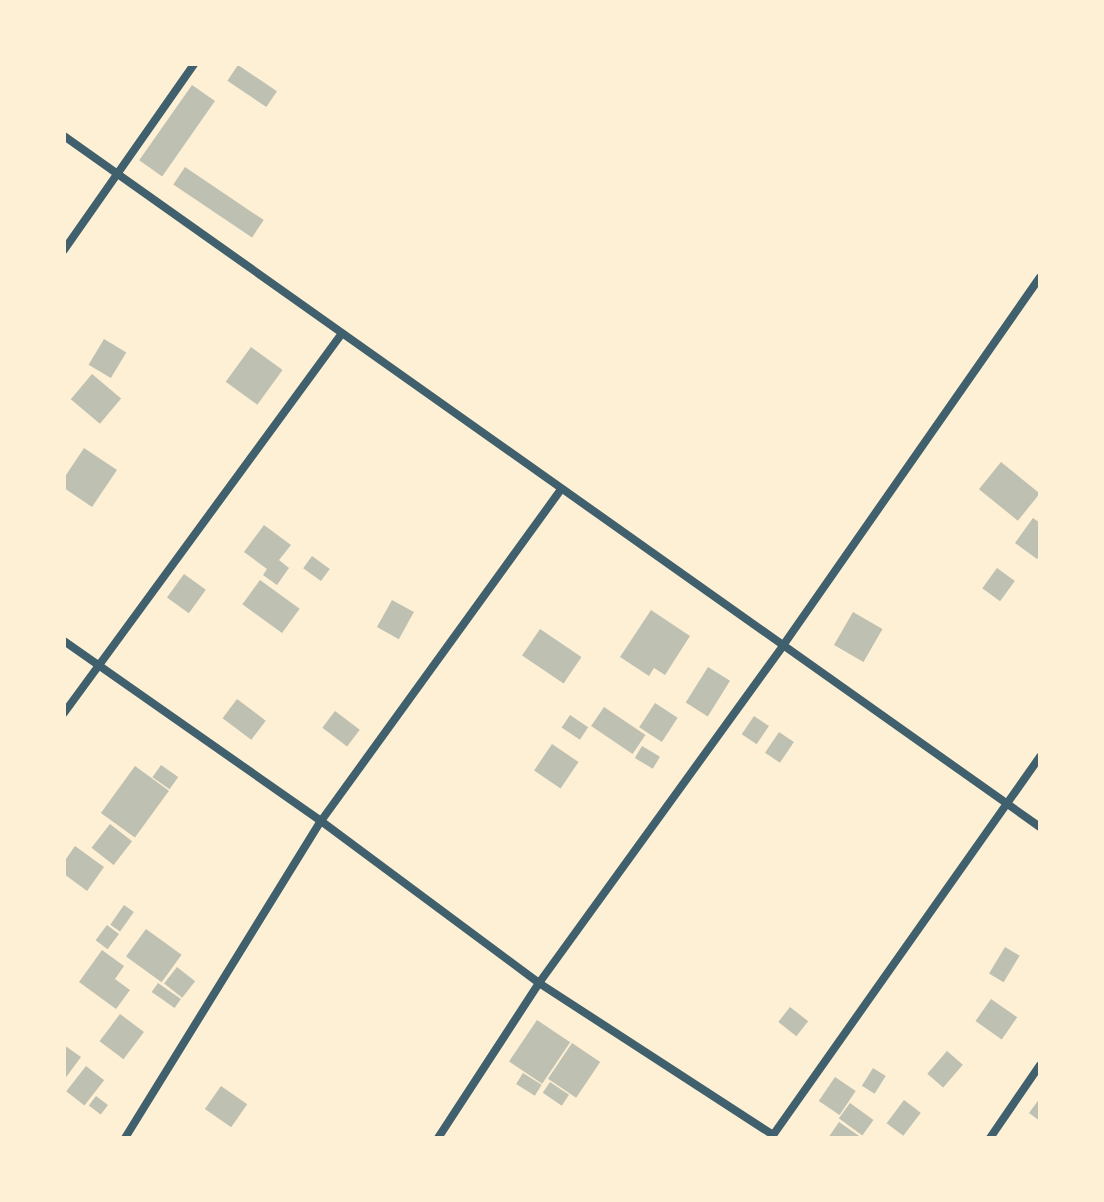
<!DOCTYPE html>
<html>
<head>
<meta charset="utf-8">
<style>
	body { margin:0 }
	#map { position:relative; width:1104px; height:1202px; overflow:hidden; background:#fdf0d5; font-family:"PT Sans",sans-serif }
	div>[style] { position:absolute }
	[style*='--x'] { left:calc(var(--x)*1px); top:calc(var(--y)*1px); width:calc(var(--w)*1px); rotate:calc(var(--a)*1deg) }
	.building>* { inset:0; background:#bec0b2; transform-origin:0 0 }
	.minor>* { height:8px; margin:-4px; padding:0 4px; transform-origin:4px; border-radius:4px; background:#3f606c }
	span { translate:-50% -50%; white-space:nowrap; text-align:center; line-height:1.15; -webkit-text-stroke:7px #fdf0d5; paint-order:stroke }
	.frame { position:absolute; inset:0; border:66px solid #fdf0d5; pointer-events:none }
</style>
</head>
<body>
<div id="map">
	<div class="building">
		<div style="left:238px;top:65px;width:47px;height:19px;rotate:34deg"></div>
		<div style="left:192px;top:85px;width:28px;height:92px;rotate:35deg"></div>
		<div style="left:185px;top:167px;width:95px;height:21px;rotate:34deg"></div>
		<div style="left:104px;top:339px;width:26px;height:30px;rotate:31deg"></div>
		<div style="left:251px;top:347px;width:39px;height:43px;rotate:36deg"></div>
		<div style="left:92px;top:374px;width:38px;height:33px;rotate:40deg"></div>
		<div style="clip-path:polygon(84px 448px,117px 470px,92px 507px,64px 488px,64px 478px)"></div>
		<div style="left:1001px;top:462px;width:50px;height:35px;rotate:39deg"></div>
		<div style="clip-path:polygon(1033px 518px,1040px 523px,1040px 554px,1037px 559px,1015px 543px)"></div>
		<div style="clip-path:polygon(264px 525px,291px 545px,279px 560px,289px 568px,277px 585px,263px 575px,267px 569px,244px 552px)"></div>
		<div style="left:312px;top:556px;width:22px;height:15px;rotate:36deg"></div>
		<div style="left:997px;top:568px;width:22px;height:25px;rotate:36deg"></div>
		<div style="left:184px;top:574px;width:27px;height:29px;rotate:36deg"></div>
		<div style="left:260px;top:580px;width:49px;height:30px;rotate:36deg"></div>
		<div style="left:392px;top:600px;width:25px;height:31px;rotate:29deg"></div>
		<div style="clip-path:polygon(651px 610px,690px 636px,665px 675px,654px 668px,649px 676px,620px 657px)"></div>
		<div style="left:853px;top:612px;width:34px;height:38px;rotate:30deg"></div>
		<div style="left:540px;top:629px;width:50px;height:32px;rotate:34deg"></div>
		<div style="left:708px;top:667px;width:26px;height:42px;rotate:32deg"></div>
		<div style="left:237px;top:699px;width:36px;height:24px;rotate:37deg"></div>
		<div style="left:655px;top:703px;width:27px;height:29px;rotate:33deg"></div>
		<div style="left:604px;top:707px;width:50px;height:23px;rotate:34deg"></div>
		<div style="left:335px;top:711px;width:31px;height:21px;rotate:37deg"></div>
		<div style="left:570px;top:715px;width:22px;height:15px;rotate:34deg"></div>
		<div style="left:754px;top:716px;width:18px;height:22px;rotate:34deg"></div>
		<div style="left:779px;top:732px;width:18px;height:25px;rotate:34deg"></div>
		<div style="left:552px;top:744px;width:32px;height:32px;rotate:34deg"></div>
		<div style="left:642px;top:746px;width:21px;height:14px;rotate:31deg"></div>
		<div style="left:161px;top:765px;width:21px;height:15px;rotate:35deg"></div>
		<div style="left:135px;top:766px;width:42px;height:58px;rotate:36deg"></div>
		<div style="left:110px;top:824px;width:28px;height:30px;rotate:38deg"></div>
		<div style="clip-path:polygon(75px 846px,104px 867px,87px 891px,64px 874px,64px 862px)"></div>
		<div style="left:124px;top:905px;width:12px;height:24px;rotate:35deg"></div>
		<div style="left:107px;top:925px;width:15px;height:19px;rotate:37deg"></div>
		<div style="left:146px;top:929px;width:44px;height:34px;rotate:36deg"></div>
		<div style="left:1005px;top:947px;width:17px;height:31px;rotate:31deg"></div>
		<div style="clip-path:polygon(102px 950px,124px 966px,115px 979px,130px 990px,116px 1009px,79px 982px)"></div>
		<div style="left:177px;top:967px;width:23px;height:21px;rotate:38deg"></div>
		<div style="left:158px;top:983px;width:28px;height:11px;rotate:35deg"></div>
		<div style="left:991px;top:999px;width:32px;height:27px;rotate:35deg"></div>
		<div style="left:790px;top:1007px;width:23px;height:19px;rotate:38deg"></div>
		<div style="left:120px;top:1014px;width:30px;height:34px;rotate:37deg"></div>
		<div style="left:537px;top:1020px;width:40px;height:50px;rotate:34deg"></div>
		<div style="left:572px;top:1043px;width:34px;height:43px;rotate:34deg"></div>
		<div style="clip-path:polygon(64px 1045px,81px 1057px,64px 1080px)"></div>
		<div style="left:947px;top:1051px;width:21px;height:30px;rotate:41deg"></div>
		<div style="left:86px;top:1066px;width:23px;height:32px;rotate:38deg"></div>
		<div style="left:873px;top:1068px;width:15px;height:21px;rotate:32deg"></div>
		<div style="left:523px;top:1073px;width:22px;height:13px;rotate:32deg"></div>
		<div style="left:835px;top:1077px;width:25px;height:29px;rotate:34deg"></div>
		<div style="left:550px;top:1082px;width:23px;height:13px;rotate:34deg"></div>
		<div style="left:221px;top:1086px;width:32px;height:28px;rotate:35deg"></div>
		<div style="left:96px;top:1096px;width:15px;height:12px;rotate:37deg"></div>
		<div style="clip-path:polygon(1040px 1098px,1040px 1121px,1029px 1113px)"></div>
		<div style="left:904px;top:1100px;width:21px;height:29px;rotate:37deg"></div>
		<div style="left:850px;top:1103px;width:29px;height:19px;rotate:36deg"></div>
		<div style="clip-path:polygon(839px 1122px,862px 1138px,828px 1138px)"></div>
	</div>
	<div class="minor">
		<div style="--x:64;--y:136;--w:1196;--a:35.3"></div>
		<div style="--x:64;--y:250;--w:227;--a:-55"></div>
		<div style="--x:64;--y:641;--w:314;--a:35"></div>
		<div style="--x:321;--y:821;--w:272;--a:36.6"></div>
		<div style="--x:539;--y:983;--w:279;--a:33"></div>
		<div style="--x:64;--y:713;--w:469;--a:-53.8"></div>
		<div style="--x:125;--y:1138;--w:373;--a:-58.3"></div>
		<div style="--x:321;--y:821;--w:409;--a:-54.1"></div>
		<div style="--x:438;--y:1138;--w:185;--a:-56.9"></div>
		<div style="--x:539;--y:983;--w:415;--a:-54.1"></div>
		<div style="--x:782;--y:647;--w:451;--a:-55.1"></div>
		<div style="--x:771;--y:1138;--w:467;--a:-54.8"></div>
		<div style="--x:990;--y:1138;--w:88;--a:-55.6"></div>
	</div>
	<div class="frame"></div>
</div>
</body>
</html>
